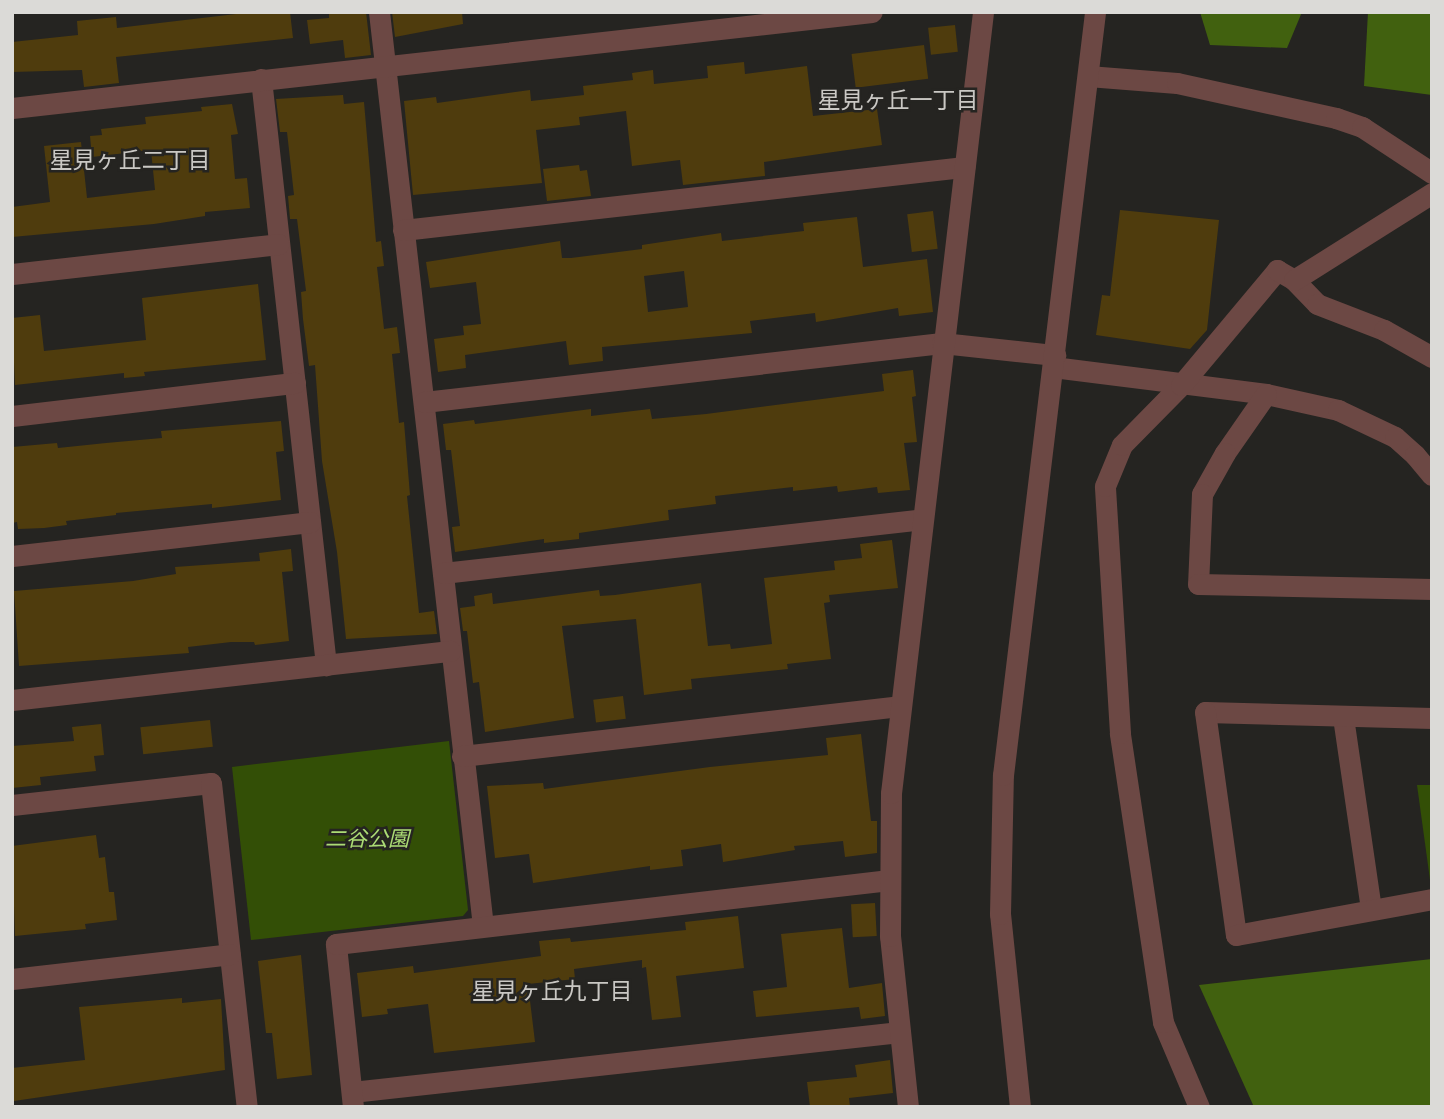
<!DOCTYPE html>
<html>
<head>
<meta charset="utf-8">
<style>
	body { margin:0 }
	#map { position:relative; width:1444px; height:1119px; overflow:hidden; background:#252421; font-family:"Roboto Serif","Noto Sans JP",serif }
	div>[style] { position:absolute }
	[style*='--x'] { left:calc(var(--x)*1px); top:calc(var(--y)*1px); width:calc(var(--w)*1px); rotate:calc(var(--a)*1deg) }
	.green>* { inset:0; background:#334f06 }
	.forest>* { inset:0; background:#41610f }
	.building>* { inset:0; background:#4f3c0d; transform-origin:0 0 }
	.minor>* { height:21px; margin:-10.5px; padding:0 10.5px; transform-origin:10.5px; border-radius:10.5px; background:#6c4844 }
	span { translate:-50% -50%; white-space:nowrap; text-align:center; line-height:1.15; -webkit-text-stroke:5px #252421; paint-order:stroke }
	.park-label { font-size:21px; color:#acdc75; font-style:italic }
	.neighbourhood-label { font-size:23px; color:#cac8c4 }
	.frame { position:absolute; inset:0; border:14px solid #dbdad7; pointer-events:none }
</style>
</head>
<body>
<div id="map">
	<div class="green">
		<div style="clip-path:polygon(449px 741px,468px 910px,463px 916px,251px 940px,232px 767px)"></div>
		<div style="clip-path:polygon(1417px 785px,1432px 785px,1431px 887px)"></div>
	</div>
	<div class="forest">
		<div style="clip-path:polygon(1200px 12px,1302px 12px,1287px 48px,1210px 45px)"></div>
		<div style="clip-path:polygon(1368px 12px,1432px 12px,1432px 95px,1364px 86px)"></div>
		<div style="clip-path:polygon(1432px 959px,1432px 1107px,1254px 1107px,1199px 985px)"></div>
	</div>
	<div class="building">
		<div style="clip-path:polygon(253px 12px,290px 12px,293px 38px,116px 57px,119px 83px,84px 87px,82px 70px,12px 72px,12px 42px,78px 35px,77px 21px,116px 17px,117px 28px)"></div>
		<div style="clip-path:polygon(329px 12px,366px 12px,371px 55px,345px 58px,343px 40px,310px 44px,307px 20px,329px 18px)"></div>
		<div style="clip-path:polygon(392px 12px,462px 12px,463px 24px,395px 37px)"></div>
		<div style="left:955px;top:25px;width:27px;height:27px;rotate:84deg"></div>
		<div style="left:924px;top:45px;width:34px;height:73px;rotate:83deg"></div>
		<div style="clip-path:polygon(744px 62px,745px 74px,807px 66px,813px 116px,877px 109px,882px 145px,764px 162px,765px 176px,683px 185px,680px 160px,632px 166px,626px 111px,579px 117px,580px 125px,536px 130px,542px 183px,413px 195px,404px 101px,436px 97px,437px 103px,530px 90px,531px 101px,584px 95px,583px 86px,633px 80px,632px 73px,653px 70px,654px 84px,708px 78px,707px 66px)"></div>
		<div style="clip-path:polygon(343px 95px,344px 104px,364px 102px,376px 242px,381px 241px,384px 266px,377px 267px,384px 329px,397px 327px,400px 353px,392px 354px,399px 423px,404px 422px,410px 495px,407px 496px,419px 613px,434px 611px,437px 634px,346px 639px,337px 552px,322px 461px,315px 365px,309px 366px,303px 319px,301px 292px,306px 291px,297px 219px,290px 219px,288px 196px,294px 195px,287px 132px,280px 132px,276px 99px)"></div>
		<div style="clip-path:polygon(232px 104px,238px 134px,231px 135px,235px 179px,247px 178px,250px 208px,205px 212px,205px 216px,154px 224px,12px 237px,12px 207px,50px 202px,44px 146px,81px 142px,87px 198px,155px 190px,151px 150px,92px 157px,90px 136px,102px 135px,101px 129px,146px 124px,145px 117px,202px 111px,201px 107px)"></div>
		<div style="clip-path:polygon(579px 165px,580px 171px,587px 170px,591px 196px,547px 201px,543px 169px)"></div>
		<div style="clip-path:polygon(1120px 210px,1219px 220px,1207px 330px,1190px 349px,1096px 335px,1102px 295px,1110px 296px)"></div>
		<div style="left:933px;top:211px;width:38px;height:26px;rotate:83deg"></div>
		<div style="clip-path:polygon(evenodd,857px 217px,863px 267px,927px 259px,933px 312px,899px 316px,898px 308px,816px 322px,815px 313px,750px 321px,752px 333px,602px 347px,603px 361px,569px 365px,566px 341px,465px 355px,466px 368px,438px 372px,434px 339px,464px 335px,463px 326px,481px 324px,476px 282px,430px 288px,426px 262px,560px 241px,562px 258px,571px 258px,642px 249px,642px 245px,721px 233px,722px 241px,804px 231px,803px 223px,857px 217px,684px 271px,688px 307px,648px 312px,644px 276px,684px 271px)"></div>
		<div style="clip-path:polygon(258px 284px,266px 360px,144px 372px,145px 376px,124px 378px,124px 373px,15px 385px,12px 318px,40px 315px,44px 351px,146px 340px,142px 298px)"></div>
		<div style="clip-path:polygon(913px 370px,916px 396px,912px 397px,917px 442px,904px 443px,910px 490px,878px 493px,877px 487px,838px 492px,837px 486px,793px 491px,793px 487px,715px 496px,716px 504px,668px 510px,669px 520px,579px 533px,579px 539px,544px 543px,544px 539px,455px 552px,452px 527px,460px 526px,451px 450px,446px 450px,443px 424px,474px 420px,475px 424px,591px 409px,591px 416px,650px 409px,652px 419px,706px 414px,884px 391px,882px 374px)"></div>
		<div style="clip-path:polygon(281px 421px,284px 451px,276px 452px,281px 500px,212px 508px,212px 504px,116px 513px,116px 515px,66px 521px,67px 525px,44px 528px,18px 529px,17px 522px,12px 523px,12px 447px,57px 443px,58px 448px,106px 443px,162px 438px,161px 431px)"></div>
		<div style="clip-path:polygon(892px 540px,898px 588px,829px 595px,830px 602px,824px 603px,831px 659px,787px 664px,788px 669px,691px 679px,692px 689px,644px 695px,636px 619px,562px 626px,574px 718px,485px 732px,479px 682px,473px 683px,467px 631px,463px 631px,460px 608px,475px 606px,474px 596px,492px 593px,493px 604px,599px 590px,600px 596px,615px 595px,701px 583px,708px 646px,730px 644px,731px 649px,772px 644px,764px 578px,835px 570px,834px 561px,862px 558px,860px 544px)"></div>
		<div style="clip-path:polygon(291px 549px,293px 571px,282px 572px,289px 641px,255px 645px,254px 642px,231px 642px,188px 647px,189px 653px,19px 666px,14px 591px,133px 581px,176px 574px,175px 567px,260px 561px,259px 553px)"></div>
		<div style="left:623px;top:696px;width:23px;height:30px;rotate:83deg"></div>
		<div style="left:210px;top:720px;width:27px;height:70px;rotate:84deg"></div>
		<div style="clip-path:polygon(101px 724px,104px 755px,94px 756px,96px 771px,40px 777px,41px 785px,12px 788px,12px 746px,74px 741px,72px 727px)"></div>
		<div style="clip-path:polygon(861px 734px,871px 821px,877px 821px,877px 853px,845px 857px,843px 841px,794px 846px,795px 850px,723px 862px,721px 844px,681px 850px,683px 866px,650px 870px,650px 866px,533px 883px,529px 854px,495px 858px,487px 786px,543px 783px,544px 789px,710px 767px,828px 755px,826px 738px)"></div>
		<div style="clip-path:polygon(96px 835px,99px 858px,105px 857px,109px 892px,114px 892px,117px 920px,85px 924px,86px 929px,15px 936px,12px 846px)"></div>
		<div style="left:875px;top:903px;width:33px;height:24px;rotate:87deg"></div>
		<div style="clip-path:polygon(738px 916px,744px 968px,676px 976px,681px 1017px,652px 1020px,646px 967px,642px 968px,642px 960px,574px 969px,575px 979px,528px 984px,535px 1042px,434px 1053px,428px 1004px,387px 1009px,388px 1014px,362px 1017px,357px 973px,413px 966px,414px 973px,541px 956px,539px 941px,570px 938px,571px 942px,686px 930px,685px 922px)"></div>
		<div style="clip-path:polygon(842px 928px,849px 988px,882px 983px,885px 1016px,861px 1019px,859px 1007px,756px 1017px,753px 991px,787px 987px,781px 934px)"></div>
		<div style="clip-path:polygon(301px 955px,312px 1075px,277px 1079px,272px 1033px,266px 1033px,258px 961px)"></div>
		<div style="clip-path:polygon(182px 998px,182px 1003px,221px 999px,225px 1070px,14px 1101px,12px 1068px,85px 1060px,79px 1007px)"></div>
		<div style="clip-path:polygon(890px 1060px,893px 1093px,849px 1098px,850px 1107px,810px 1107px,807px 1082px,857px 1077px,855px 1065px)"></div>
	</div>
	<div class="minor">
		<div style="--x:379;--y:12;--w:920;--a:83.51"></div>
		<div style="--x:1088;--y:76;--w:89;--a:4.5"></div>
		<div style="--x:1177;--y:83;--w:163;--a:12.4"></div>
		<div style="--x:1336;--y:118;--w:28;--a:19"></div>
		<div style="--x:1362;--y:127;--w:84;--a:33.3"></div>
		<div style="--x:261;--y:79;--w:590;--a:83.67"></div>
		<div style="--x:12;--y:108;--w:865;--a:-6.37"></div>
		<div style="--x:403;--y:230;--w:565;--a:-6.41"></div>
		<div style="--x:12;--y:274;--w:268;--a:-6.4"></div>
		<div style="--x:1294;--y:280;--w:33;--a:46"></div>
		<div style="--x:1317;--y:304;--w:72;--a:21.2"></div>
		<div style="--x:1384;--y:330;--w:55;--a:29.4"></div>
		<div style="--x:1053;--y:367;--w:215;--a:7.2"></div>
		<div style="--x:1266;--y:394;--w:74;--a:12.5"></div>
		<div style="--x:1338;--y:410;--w:63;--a:25.3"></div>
		<div style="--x:1395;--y:437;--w:27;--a:42"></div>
		<div style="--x:1415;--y:455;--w:26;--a:50"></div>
		<div style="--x:1266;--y:394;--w:72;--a:124.8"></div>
		<div style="--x:1225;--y:453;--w:47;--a:119.3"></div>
		<div style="--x:1202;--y:494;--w:90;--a:92.5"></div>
		<div style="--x:1198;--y:584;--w:234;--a:1.2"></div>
		<div style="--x:424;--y:402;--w:521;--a:-6.5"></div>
		<div style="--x:942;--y:343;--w:114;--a:6.1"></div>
		<div style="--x:12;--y:416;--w:285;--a:-6.7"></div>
		<div style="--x:12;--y:556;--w:300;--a:-6.5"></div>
		<div style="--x:443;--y:573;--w:481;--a:-6.4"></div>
		<div style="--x:12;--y:700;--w:441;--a:-6.4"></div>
		<div style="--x:1343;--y:717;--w:194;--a:81.7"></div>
		<div style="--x:1432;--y:718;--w:227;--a:-178.5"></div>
		<div style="--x:1205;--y:712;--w:225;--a:82.1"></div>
		<div style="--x:1236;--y:935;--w:199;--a:-10.4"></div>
		<div style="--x:462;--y:756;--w:440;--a:-6.5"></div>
		<div style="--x:12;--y:805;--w:200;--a:-6.3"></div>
		<div style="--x:211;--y:783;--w:326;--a:83.7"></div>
		<div style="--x:12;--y:979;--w:219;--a:-6.5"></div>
		<div style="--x:352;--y:1092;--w:551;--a:-6.25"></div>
		<div style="--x:353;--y:1107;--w:164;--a:-96"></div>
		<div style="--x:336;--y:944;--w:557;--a:-6.6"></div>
		<div style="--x:908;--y:1107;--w:172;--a:-96"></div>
		<div style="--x:890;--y:936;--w:143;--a:-89.6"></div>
		<div style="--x:891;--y:793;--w:786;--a:-83.28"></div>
		<div style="--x:1020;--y:1107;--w:194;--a:-95.9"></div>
		<div style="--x:1000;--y:914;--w:139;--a:-88.8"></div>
		<div style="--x:1003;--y:775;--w:769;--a:-83.12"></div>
		<div style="--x:1199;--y:1107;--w:92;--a:-113"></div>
		<div style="--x:1163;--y:1022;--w:292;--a:-98.5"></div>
		<div style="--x:1120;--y:733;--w:247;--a:-93.5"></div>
		<div style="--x:1105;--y:486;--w:44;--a:-67.5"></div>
		<div style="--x:1122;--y:445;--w:84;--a:-45.5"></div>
		<div style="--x:1181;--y:385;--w:150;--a:-50.1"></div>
		<div style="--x:1277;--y:270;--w:20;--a:30"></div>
		<div style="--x:1294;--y:280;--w:163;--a:-32.2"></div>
	</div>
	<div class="park-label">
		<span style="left:367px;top:839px">二谷公園</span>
	</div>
	<div class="neighbourhood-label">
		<span style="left:898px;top:101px">星見ヶ丘一丁目</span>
		<span style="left:130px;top:161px">星見ヶ丘二丁目</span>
		<span style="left:552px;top:992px">星見ヶ丘九丁目</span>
	</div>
	<div class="frame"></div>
</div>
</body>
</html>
